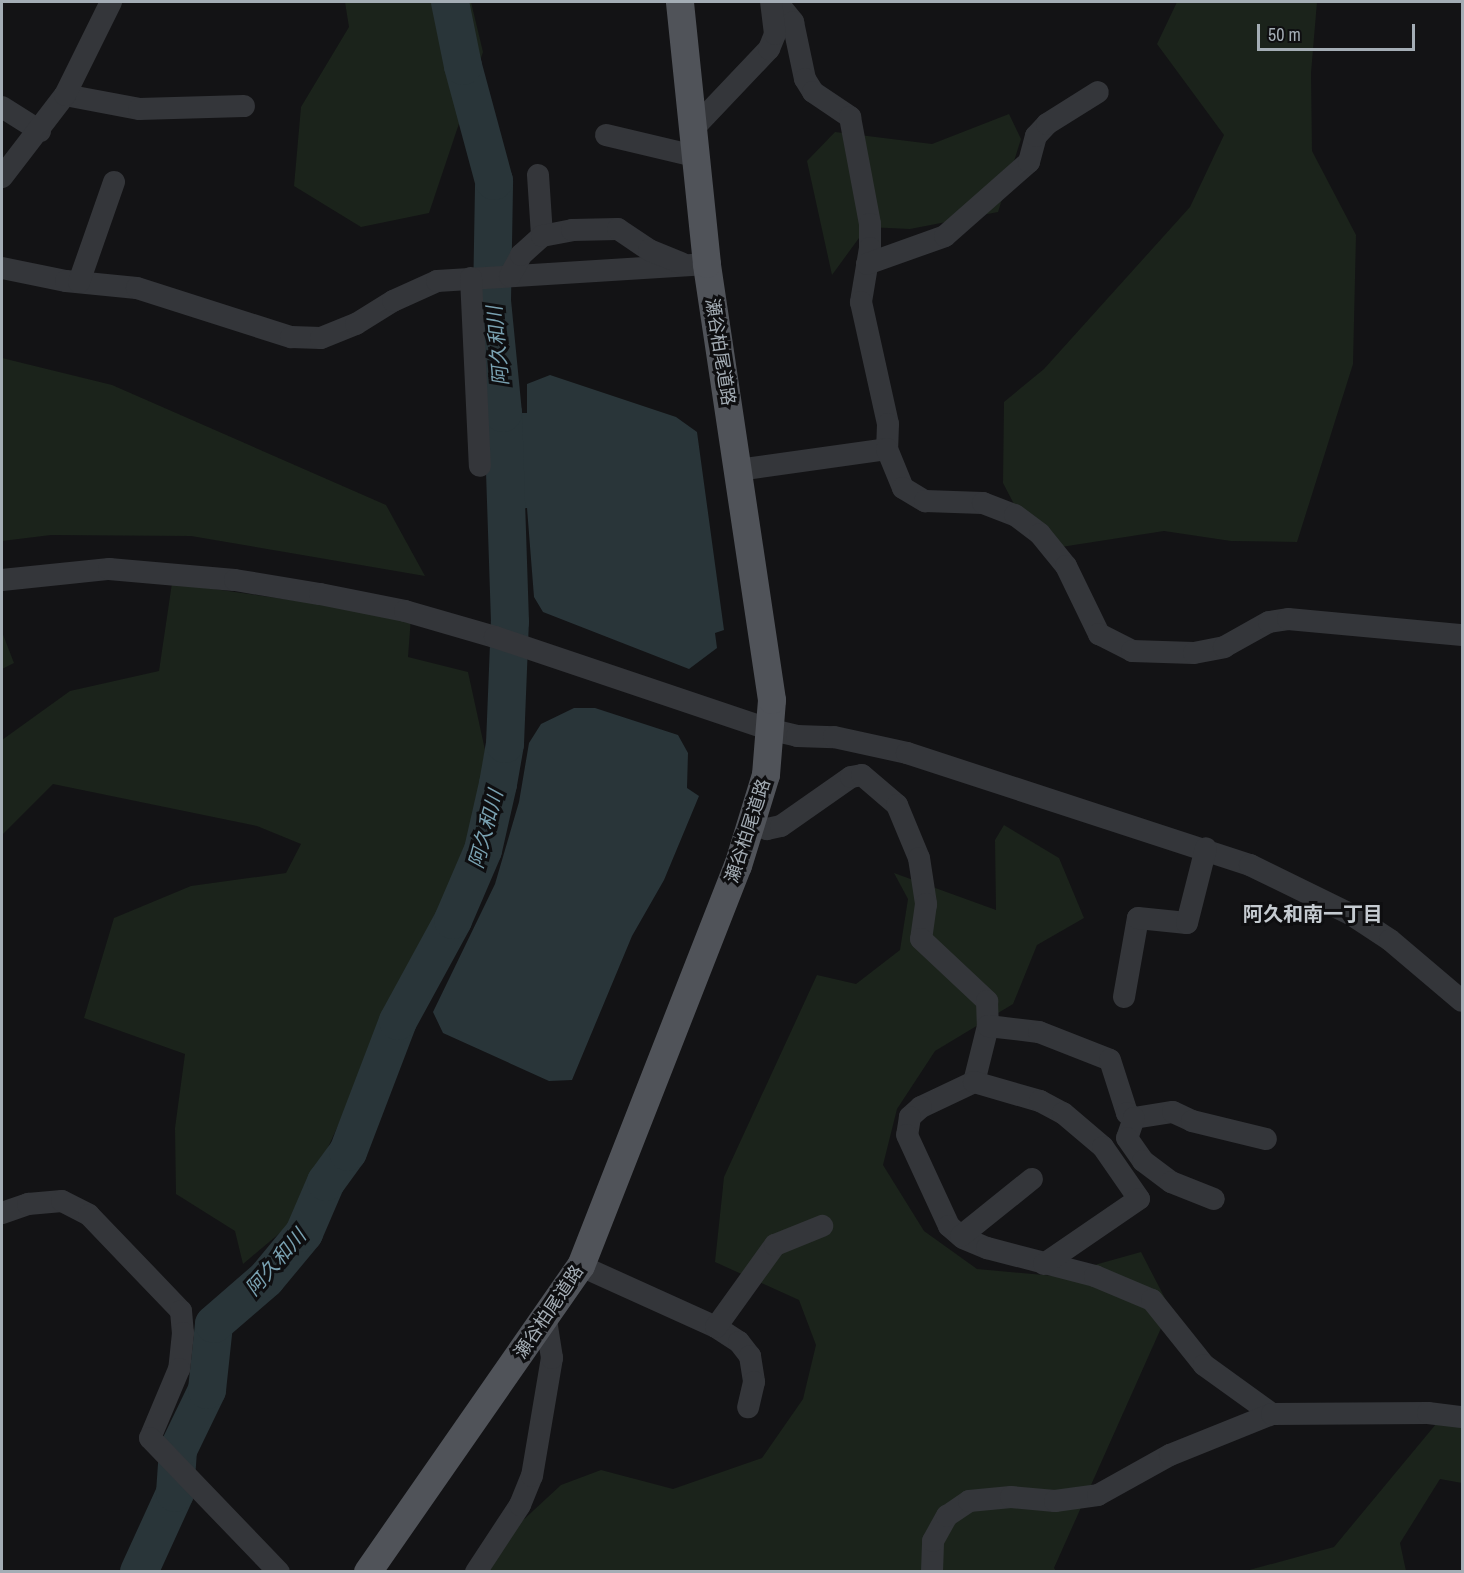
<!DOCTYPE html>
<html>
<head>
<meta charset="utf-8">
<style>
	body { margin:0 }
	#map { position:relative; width:1464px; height:1573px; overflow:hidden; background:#131315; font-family:"Archivo Narrow","Noto Sans JP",sans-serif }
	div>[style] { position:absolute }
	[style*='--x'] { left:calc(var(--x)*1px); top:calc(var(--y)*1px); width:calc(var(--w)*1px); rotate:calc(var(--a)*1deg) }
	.green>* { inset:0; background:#1b231b }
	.water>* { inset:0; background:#293539 }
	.river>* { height:38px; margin:-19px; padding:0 19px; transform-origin:19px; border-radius:19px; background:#293539 }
	.minor>* { height:22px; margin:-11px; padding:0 11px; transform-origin:11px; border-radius:11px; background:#34363a }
	.major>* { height:28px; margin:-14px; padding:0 14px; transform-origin:14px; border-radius:14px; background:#505359 }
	span { translate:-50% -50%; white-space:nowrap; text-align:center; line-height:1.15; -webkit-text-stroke:6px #0e0e10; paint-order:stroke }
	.street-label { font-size:18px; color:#a4adb5 }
	.water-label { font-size:20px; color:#7aa2b2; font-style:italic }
	.neighbourhood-label { font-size:20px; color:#c5cbd1; font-weight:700 }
	.frame { position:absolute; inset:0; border:3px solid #a4adb5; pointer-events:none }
	.scale { position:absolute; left:1257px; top:24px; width:158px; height:27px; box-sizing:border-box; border:3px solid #a4adb5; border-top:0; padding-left:8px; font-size:18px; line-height:21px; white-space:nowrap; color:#a4adb5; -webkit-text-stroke:4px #0e0e10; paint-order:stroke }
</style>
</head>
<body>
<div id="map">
	<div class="green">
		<div style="clip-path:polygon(345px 2px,471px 2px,483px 52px,429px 213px,361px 227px,294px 186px,301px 107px,349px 27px)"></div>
		<div style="clip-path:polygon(1177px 2px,1317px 2px,1311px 73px,1312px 151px,1356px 235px,1353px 364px,1297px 542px,1231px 541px,1164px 531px,1061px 547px,1015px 506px,1003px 483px,1004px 402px,1044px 369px,1190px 207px,1224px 135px,1157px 44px)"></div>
		<div style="clip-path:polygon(1009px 114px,1021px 139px,998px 212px,910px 229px,867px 227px,832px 275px,807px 161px,835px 132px,932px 144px)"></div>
		<div style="clip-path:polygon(2px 358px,112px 385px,386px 505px,425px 576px,191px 536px,51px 535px,2px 541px)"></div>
		<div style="clip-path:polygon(172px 583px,411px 617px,408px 657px,468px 672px,485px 750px,472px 835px,294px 1221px,243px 1264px,235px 1231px,176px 1194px,175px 1128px,185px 1054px,84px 1018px,114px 918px,191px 886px,286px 873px,301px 844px,257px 826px,53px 784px,2px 835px,2px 740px,70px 691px,159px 671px)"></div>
		<div style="clip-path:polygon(2px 632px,14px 663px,2px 669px)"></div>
		<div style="clip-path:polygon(1004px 825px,1059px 858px,1084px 918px,1037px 945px,1013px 1004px,935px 1051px,897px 1109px,883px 1165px,924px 1231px,977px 1269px,1055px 1276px,1141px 1252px,1170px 1308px,1054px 1568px,1056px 1571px,467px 1572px,561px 1485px,601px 1470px,673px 1489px,762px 1458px,803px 1399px,816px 1345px,799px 1300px,715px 1262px,724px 1177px,817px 975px,856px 984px,900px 950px,908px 899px,894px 873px,996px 910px,995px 840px)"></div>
		<div style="clip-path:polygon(1462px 1415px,1462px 1483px,1440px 1479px,1400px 1543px,1406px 1571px,1242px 1572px,1334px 1547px,1441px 1418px)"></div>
	</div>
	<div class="water">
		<div style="clip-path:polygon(550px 375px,676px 417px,697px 432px,724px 630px,715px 633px,717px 648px,689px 669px,543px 612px,534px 597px,527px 508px,507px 510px,503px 413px,527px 413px,527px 384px)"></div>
		<div style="clip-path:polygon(574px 708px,595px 708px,678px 735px,688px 753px,687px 788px,699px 796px,664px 880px,632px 936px,572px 1080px,549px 1081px,443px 1033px,433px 1012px,495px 884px,519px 802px,529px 743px,541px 724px)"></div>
	</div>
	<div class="river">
		<div style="--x:139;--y:1572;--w:87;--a:-65.5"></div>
		<div style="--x:175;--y:1493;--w:43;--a:-86"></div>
		<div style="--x:178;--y:1450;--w:67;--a:-64.2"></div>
		<div style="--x:207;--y:1390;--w:66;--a:-83.9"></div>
		<div style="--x:214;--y:1324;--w:69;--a:-40.9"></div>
		<div style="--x:266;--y:1279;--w:60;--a:-50.4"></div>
		<div style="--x:304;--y:1233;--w:56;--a:-66.7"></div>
		<div style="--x:326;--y:1182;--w:37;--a:-54"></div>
		<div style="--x:348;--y:1152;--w:140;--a:-69.1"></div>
		<div style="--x:398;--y:1021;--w:115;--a:-61.4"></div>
		<div style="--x:453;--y:920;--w:76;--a:-66.8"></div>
		<div style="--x:483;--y:850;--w:68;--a:-77.2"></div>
		<div style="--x:498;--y:784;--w:41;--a:-80.1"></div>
		<div style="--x:505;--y:744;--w:122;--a:-87.7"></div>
		<div style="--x:510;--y:622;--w:209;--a:-91.9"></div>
		<div style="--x:503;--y:413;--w:113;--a:-95.6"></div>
		<div style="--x:492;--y:301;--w:120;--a:-89"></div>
		<div style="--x:494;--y:181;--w:119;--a:-105.1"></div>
		<div style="--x:463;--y:66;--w:65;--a:-101.5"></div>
	</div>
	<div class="minor">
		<div style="--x:777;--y:2;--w:26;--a:51"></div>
		<div style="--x:793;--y:22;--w:58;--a:78.1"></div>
		<div style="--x:805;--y:79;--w:15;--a:58"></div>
		<div style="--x:813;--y:92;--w:45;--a:34"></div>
		<div style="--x:850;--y:117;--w:109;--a:79.4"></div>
		<div style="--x:870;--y:224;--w:24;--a:90"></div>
		<div style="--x:870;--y:248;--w:55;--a:99.5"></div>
		<div style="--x:861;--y:302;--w:125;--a:77.5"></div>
		<div style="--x:888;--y:424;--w:25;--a:92"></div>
		<div style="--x:65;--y:95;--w:75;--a:10.7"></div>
		<div style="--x:139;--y:109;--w:105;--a:-1.6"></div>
		<div style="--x:2;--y:107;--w:45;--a:32.3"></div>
		<div style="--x:692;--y:130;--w:112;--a:-46.5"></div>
		<div style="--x:769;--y:49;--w:16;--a:-68"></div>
		<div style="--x:775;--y:34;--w:32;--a:-97"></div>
		<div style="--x:606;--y:135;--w:91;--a:13.3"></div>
		<div style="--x:538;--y:175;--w:61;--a:86.2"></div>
		<div style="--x:2;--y:177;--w:103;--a:-52.5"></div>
		<div style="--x:65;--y:95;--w:104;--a:-63.7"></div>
		<div style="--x:867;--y:264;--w:83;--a:-19.7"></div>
		<div style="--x:945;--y:236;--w:112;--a:-41.4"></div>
		<div style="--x:1029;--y:162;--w:27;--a:-75"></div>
		<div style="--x:1036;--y:136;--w:16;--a:-47"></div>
		<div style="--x:1047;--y:124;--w:60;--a:-32.1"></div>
		<div style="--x:2;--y:268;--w:65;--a:11.5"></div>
		<div style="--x:66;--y:281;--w:71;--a:5.6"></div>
		<div style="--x:137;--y:288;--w:162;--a:17.7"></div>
		<div style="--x:291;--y:337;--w:30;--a:2"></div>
		<div style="--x:321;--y:338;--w:38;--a:-22"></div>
		<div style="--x:356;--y:324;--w:44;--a:-31.9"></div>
		<div style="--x:393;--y:301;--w:48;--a:-24.4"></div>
		<div style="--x:437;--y:281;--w:271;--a:-3.6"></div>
		<div style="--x:510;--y:276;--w:24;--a:-62"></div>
		<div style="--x:521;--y:255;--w:28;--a:-42"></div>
		<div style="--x:542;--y:236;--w:31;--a:-11"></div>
		<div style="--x:572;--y:230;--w:46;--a:-1.2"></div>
		<div style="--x:618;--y:229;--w:37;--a:34"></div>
		<div style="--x:649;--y:250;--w:35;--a:22"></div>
		<div style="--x:471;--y:278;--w:188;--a:87.3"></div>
		<div style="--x:79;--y:282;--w:106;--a:-70.7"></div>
		<div style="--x:738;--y:470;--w:150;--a:-8"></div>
		<div style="--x:887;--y:449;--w:42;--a:67.7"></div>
		<div style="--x:903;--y:488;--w:26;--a:31"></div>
		<div style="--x:925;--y:501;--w:58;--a:2"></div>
		<div style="--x:983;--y:503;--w:34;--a:21"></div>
		<div style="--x:1015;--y:515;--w:31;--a:37"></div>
		<div style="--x:1040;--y:534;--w:41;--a:50.9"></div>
		<div style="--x:1066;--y:566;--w:76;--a:64.1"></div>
		<div style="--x:1099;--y:634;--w:37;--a:27"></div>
		<div style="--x:1132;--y:651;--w:62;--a:1.8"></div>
		<div style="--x:1194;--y:653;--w:31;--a:-11"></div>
		<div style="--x:1224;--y:647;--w:51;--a:-29.1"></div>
		<div style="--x:1269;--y:622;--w:19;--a:-9"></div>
		<div style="--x:1288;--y:619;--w:175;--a:5.3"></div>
		<div style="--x:2;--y:580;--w:108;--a:-5.9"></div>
		<div style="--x:109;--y:569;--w:126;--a:5"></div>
		<div style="--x:235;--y:580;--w:86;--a:9.4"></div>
		<div style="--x:320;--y:594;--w:87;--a:11.3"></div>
		<div style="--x:405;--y:611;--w:94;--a:16.1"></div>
		<div style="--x:495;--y:637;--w:292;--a:18.6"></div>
		<div style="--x:772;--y:730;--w:26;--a:13"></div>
		<div style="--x:797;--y:736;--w:37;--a:2"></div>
		<div style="--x:834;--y:737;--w:75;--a:12.4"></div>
		<div style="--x:907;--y:753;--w:361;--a:18.1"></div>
		<div style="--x:1250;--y:865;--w:114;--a:26.1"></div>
		<div style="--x:1352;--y:915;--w:45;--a:33.3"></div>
		<div style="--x:1390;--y:940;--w:94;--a:40.3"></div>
		<div style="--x:753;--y:824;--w:15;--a:20"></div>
		<div style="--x:767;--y:829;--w:14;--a:-12"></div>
		<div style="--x:781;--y:826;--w:85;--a:-35"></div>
		<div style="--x:851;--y:777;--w:11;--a:-10"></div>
		<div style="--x:862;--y:775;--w:46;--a:40.6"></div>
		<div style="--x:897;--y:805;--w:57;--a:67.5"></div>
		<div style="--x:919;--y:858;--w:47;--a:81.3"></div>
		<div style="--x:926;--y:904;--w:35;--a:98"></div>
		<div style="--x:921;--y:939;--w:91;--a:43.2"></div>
		<div style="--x:987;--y:1001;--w:25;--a:88"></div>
		<div style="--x:988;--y:1026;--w:58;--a:104"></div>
		<div style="--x:974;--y:1082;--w:59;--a:154.7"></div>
		<div style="--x:921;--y:1107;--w:15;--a:138"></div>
		<div style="--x:910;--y:1117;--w:18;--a:99"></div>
		<div style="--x:907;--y:1135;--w:100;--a:65.2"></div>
		<div style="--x:949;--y:1226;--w:18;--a:41"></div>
		<div style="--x:963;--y:1238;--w:26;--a:23"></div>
		<div style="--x:987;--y:1248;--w:112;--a:14.5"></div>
		<div style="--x:1095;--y:1276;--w:62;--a:22.8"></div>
		<div style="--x:1152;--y:1300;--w:83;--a:51.3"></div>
		<div style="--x:1204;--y:1365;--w:84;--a:35.8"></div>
		<div style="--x:1124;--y:997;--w:80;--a:-80"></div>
		<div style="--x:1138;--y:918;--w:49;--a:5.8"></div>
		<div style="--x:1187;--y:923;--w:77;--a:-75.8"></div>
		<div style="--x:988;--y:1026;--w:51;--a:6.7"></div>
		<div style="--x:1039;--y:1032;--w:76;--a:21.5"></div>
		<div style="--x:1110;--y:1060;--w:56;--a:72.2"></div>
		<div style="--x:1127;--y:1113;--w:9;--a:36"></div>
		<div style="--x:1134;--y:1118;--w:39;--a:-9"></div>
		<div style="--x:1173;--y:1112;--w:21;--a:25"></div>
		<div style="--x:1192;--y:1121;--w:76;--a:13.7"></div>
		<div style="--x:974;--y:1082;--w:69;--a:16.1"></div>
		<div style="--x:1040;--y:1101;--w:26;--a:28"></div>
		<div style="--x:1063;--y:1113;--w:52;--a:40.4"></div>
		<div style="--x:1103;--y:1147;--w:63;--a:55.3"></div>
		<div style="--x:1139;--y:1199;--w:115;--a:145.6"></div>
		<div style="--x:1134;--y:1118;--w:21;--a:109"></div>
		<div style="--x:1127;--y:1138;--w:28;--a:55"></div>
		<div style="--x:1143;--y:1161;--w:35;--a:37"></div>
		<div style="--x:1171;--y:1182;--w:46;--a:21.6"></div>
		<div style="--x:2;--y:1213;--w:28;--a:-19"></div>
		<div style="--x:28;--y:1204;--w:34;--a:-5"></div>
		<div style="--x:62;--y:1201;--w:30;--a:27"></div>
		<div style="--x:89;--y:1215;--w:133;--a:46.2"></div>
		<div style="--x:181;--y:1311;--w:22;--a:85"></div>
		<div style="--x:183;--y:1333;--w:36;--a:96"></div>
		<div style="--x:179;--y:1369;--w:75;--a:112.8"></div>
		<div style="--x:150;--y:1438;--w:186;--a:46.1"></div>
		<div style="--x:961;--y:1236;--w:91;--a:-38.8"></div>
		<div style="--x:581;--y:1266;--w:148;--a:24.3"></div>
		<div style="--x:716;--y:1327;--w:27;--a:33"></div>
		<div style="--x:739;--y:1342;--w:18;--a:52"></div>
		<div style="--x:750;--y:1356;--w:26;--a:81"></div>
		<div style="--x:754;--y:1382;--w:26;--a:103"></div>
		<div style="--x:716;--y:1327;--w:101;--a:-54.3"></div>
		<div style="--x:775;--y:1245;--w:51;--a:-22"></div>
		<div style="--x:476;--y:1572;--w:80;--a:-56.7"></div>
		<div style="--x:520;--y:1505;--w:31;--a:-68"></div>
		<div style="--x:532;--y:1476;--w:120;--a:-80.4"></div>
		<div style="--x:552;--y:1358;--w:39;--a:-99"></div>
		<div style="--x:932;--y:1572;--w:31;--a:-88"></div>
		<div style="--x:933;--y:1541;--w:29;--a:-61"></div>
		<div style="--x:947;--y:1516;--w:27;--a:-34"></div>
		<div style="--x:969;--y:1501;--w:42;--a:-5.4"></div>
		<div style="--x:1011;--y:1497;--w:44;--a:5.2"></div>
		<div style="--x:1055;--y:1501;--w:43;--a:-7.9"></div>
		<div style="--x:1098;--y:1495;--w:82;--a:-29.1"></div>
		<div style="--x:1170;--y:1455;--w:110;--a:-21.9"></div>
		<div style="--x:1272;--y:1414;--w:156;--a:-0.4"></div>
		<div style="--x:1428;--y:1413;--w:34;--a:7"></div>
	</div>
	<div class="major">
		<div style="--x:368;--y:1572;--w:373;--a:-55.2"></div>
		<div style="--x:581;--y:1266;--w:430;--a:-68.6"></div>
		<div style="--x:738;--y:866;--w:95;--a:-72.9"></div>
		<div style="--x:766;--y:775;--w:75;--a:-85.4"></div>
		<div style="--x:772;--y:700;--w:441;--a:-98.5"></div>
		<div style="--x:707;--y:264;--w:263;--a:-95.9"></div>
	</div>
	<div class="street-label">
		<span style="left:720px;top:352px;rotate:81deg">瀬谷柏尾道路</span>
		<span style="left:748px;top:831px;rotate:-72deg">瀬谷柏尾道路</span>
		<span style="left:549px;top:1312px;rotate:-56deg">瀬谷柏尾道路</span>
	</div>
	<div class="water-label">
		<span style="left:497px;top:346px;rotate:-95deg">阿久和川</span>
		<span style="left:485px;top:829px;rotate:-75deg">阿久和川</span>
		<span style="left:275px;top:1262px;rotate:-49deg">阿久和川</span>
	</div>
	<div class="neighbourhood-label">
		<span style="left:1313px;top:913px">阿久和南一丁目</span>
	</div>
	<div class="frame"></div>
	<div class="scale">50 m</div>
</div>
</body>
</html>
